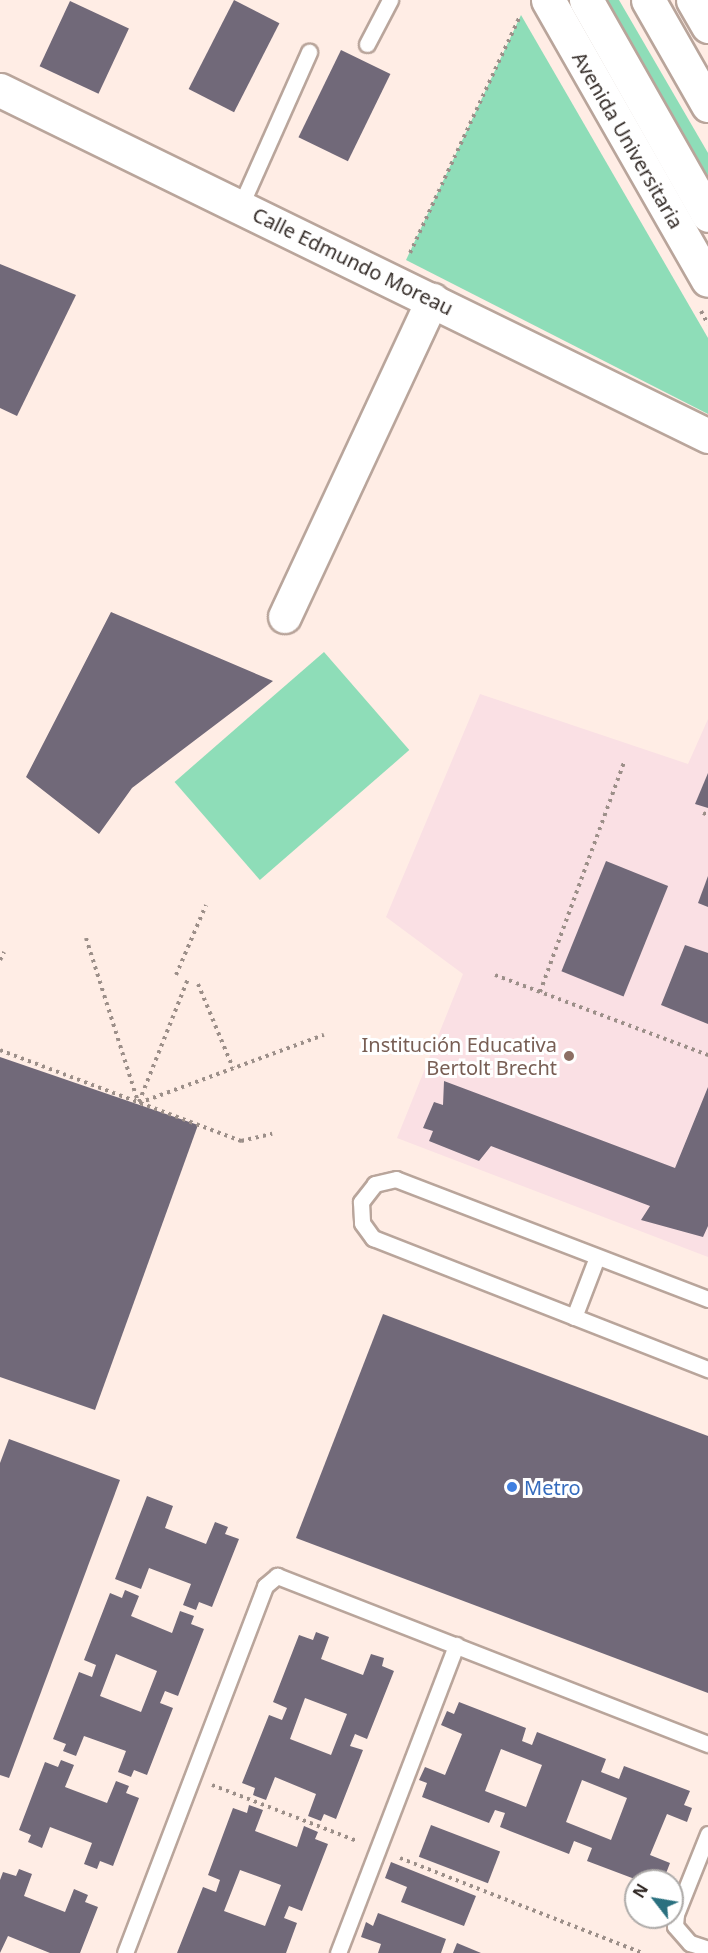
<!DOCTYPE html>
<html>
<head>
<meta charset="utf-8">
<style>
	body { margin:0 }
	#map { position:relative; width:708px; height:1953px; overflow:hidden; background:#ffede5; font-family:"Noto Sans",sans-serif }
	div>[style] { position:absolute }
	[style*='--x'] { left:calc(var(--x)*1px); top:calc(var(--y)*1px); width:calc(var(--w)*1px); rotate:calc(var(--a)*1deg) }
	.education>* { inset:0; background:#fae0e4 }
	.green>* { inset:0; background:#8eddb8; transform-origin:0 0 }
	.building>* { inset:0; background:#716979; transform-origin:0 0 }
	.path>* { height:4px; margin-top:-2px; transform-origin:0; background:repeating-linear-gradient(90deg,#9c8f89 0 3px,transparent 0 7.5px) }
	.roads { filter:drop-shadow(2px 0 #b9a59b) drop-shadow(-2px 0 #b9a59b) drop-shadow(0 2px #b9a59b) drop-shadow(0 -2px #b9a59b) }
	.lane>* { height:15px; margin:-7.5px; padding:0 7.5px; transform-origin:7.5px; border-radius:7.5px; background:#fff }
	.street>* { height:32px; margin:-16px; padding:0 16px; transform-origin:16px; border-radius:16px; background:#fff }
	.secondary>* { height:33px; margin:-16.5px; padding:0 16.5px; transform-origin:16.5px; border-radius:16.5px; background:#fff }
	.primary>* { height:33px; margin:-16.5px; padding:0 16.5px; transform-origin:16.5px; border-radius:16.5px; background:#fff }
	.dots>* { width:16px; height:16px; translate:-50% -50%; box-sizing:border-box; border:3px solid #fff; border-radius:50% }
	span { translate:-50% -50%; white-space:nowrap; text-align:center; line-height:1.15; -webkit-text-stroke:6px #fff; paint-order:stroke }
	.street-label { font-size:20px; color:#342c28 }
	.education-label { font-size:20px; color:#785e54 }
	.right { translate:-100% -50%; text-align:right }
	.shop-label { font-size:20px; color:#366cbe }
	.left { translate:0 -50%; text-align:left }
	.north { position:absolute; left:624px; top:1869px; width:60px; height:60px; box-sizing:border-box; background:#fff; border:2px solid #aeaba9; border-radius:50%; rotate:301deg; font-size:16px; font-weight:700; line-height:24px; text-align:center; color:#342c28 }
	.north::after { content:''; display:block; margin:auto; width:21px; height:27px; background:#2a707f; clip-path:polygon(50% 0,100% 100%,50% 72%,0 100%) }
</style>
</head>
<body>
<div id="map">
	<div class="education">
		<div style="clip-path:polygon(480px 694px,688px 764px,708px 719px,708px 1257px,397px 1138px,463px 974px,386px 917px)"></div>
	</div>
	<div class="green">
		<div style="clip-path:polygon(580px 0,619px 0,708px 153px,708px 217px)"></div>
		<div style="clip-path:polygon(521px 15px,708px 338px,708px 414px,406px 260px)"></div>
		<div style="left:324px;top:652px;width:130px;height:198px;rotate:49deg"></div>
	</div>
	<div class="building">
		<div style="left:234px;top:0;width:51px;height:100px;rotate:27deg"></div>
		<div style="left:70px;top:1px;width:65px;height:72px;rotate:25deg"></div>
		<div style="left:341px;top:50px;width:55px;height:97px;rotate:26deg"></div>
		<div style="clip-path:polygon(0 264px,76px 295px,17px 416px,0 408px)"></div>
		<div style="clip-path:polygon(111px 612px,273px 681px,132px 788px,99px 834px,26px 777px)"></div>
		<div style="clip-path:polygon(708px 773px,708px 808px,695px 804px)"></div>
		<div style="left:606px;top:861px;width:67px;height:119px;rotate:22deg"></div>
		<div style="clip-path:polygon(708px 876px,708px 907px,698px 903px)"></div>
		<div style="clip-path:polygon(685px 945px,708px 953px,708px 1024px,661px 1005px)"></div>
		<div style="clip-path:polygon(0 1057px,198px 1125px,95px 1410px,0 1377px)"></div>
		<div style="clip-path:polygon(444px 1081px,675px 1168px,708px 1087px,708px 1226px,703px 1237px,641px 1220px,650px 1206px,491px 1146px,479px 1161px,429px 1141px,433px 1131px,423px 1128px,434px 1102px,443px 1105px)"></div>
		<div style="clip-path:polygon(383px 1314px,708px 1436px,708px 1693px,296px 1538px)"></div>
		<div style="clip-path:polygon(9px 1439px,120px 1480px,9px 1778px,0 1775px,0 1463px)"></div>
		<div style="clip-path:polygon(147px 1496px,173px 1506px,165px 1528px,206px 1544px,215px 1522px,228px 1527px,225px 1534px,239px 1539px,212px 1607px,199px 1602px,196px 1610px,183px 1605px,191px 1584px,149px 1568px,141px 1589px,115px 1579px)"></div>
		<div style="clip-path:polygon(evenodd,125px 1590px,139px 1596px,131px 1616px,172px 1633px,180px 1611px,194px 1616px,191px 1624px,204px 1629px,178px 1696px,165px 1691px,160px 1703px,173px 1708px,147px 1775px,134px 1770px,131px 1777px,118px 1772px,126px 1751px,84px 1736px,76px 1756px,63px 1751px,66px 1744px,53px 1739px,79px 1672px,92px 1677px,96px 1665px,84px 1660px,110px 1593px,122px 1598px,125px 1590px,116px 1654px,157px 1671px,141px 1712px,100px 1696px,116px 1654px)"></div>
		<div style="clip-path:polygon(evenodd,316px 1632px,329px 1637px,321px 1659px,363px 1675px,371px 1654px,384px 1658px,382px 1666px,394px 1671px,367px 1739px,355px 1734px,350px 1746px,363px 1750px,336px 1819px,324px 1814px,321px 1821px,308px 1816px,316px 1794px,275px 1777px,266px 1800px,253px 1795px,255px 1788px,242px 1783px,269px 1715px,282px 1720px,287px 1708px,273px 1702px,299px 1635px,313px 1640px,316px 1632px,305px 1698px,347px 1714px,331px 1755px,290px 1739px,305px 1698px)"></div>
		<div style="clip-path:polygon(evenodd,459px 1702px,526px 1728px,522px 1741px,532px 1745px,537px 1732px,606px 1759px,601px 1772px,619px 1779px,624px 1766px,690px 1791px,684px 1805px,692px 1808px,687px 1822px,667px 1814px,650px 1855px,670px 1863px,665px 1876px,657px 1873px,654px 1881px,640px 1881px,587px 1861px,592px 1848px,574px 1841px,569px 1854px,500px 1827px,505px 1813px,495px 1810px,489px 1823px,422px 1797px,427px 1783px,419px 1780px,425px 1767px,445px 1775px,462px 1734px,441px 1725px,447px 1711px,454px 1714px,459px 1702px,501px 1749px,542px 1765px,526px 1807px,485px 1791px,501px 1749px,459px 1702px,582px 1780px,627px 1798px,611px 1840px,566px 1822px,582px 1780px)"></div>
		<div style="clip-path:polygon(61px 1760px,74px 1765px,65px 1787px,107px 1803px,116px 1781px,129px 1786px,126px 1793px,139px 1798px,113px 1866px,100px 1861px,97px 1869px,84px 1864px,92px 1843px,50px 1827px,42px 1848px,28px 1842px,31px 1835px,19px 1830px,45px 1762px,58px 1767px)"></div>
		<div style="clip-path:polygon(evenodd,249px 1805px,263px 1810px,255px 1831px,297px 1847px,304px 1826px,318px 1832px,315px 1839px,328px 1844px,302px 1911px,289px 1906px,284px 1918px,297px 1923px,286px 1953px,177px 1953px,203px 1887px,216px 1892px,220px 1880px,208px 1875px,233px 1808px,247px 1813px,249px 1805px,240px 1870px,281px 1885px,265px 1926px,224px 1911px,240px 1870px)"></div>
		<div style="left:431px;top:1825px;width:74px;height:34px;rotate:21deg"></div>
		<div style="clip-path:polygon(391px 1862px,476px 1896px,464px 1926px,401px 1902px,407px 1887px,385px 1878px)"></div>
		<div style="clip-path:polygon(19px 1869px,32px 1874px,24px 1896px,65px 1912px,74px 1889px,88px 1895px,85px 1902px,98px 1907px,80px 1953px,50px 1953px,8px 1936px,0 1953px,0 1880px,3px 1872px,16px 1876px)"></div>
		<div style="clip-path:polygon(378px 1913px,446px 1939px,441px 1953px,378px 1953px,381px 1944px,361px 1937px,366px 1922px,373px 1926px)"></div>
		<div style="clip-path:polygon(457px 1943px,481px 1953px,453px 1953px)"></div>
	</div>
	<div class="path">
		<div style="--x:410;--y:253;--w:259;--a:-65.1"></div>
		<div style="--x:701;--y:311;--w:15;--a:62"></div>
		<div style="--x:703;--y:813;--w:5;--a:22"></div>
		<div style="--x:86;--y:938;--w:172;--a:72.4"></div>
		<div style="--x:0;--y:960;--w:9;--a:-63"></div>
		<div style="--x:176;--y:975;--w:76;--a:-66.8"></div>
		<div style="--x:495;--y:975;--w:228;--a:20.6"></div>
		<div style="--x:198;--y:984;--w:91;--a:67.4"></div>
		<div style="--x:540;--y:992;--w:245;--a:-69.9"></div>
		<div style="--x:0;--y:1050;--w:258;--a:20.7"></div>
		<div style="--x:241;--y:1141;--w:32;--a:-13"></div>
		<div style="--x:139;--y:1102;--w:132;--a:-68.3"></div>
		<div style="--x:139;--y:1103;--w:197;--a:-20.2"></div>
		<div style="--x:212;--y:1785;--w:155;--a:21.1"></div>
		<div style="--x:400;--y:1858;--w:260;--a:21.4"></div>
	</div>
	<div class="roads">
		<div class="lane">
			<div style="--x:367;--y:44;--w:50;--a:-62.4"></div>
			<div style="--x:240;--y:207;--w:170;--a:-66"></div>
			<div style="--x:708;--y:1299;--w:334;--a:-159"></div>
			<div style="--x:396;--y:1179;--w:22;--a:167"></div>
			<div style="--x:375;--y:1184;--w:23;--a:128"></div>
			<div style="--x:361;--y:1202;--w:21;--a:87"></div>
			<div style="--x:362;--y:1223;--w:19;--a:54"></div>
			<div style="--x:373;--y:1238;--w:360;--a:21.4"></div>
			<div style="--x:574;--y:1317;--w:64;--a:-69"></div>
			<div style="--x:708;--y:1834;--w:86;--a:111.8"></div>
			<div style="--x:676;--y:1914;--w:12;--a:95"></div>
			<div style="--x:675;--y:1926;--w:23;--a:49"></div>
			<div style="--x:690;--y:1943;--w:19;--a:18"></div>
			<div style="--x:125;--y:1953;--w:393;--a:-69.1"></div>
			<div style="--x:265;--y:1586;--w:16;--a:-40"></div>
			<div style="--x:277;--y:1576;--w:463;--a:21.3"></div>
			<div style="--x:338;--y:1953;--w:330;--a:-69"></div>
		</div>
		<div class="street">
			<div style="--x:285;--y:617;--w:350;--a:-65"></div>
		</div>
		<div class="secondary">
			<div style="--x:0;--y:90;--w:788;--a:26.04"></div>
		</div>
		<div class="primary">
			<div style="--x:548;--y:0;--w:322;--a:60.3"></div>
			<div style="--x:586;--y:0;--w:247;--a:60.4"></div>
			<div style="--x:648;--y:0;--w:121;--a:60.3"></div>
			<div style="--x:693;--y:0;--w:30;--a:60"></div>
		</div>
	</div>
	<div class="dots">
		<div style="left:569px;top:1056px;background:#8d6e63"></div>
		<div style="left:512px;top:1487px;background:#3f7fe0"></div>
	</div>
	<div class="street-label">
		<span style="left:628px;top:140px;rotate:60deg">Avenida Universitaria</span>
		<span style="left:353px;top:261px;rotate:26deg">Calle Edmundo Moreau</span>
	</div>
	<div class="education-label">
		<span class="right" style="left:557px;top:1056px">Institución Educativa<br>Bertolt Brecht</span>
	</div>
	<div class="shop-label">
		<span class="left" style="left:524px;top:1487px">Metro</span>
	</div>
	<div class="north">N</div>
</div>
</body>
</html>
